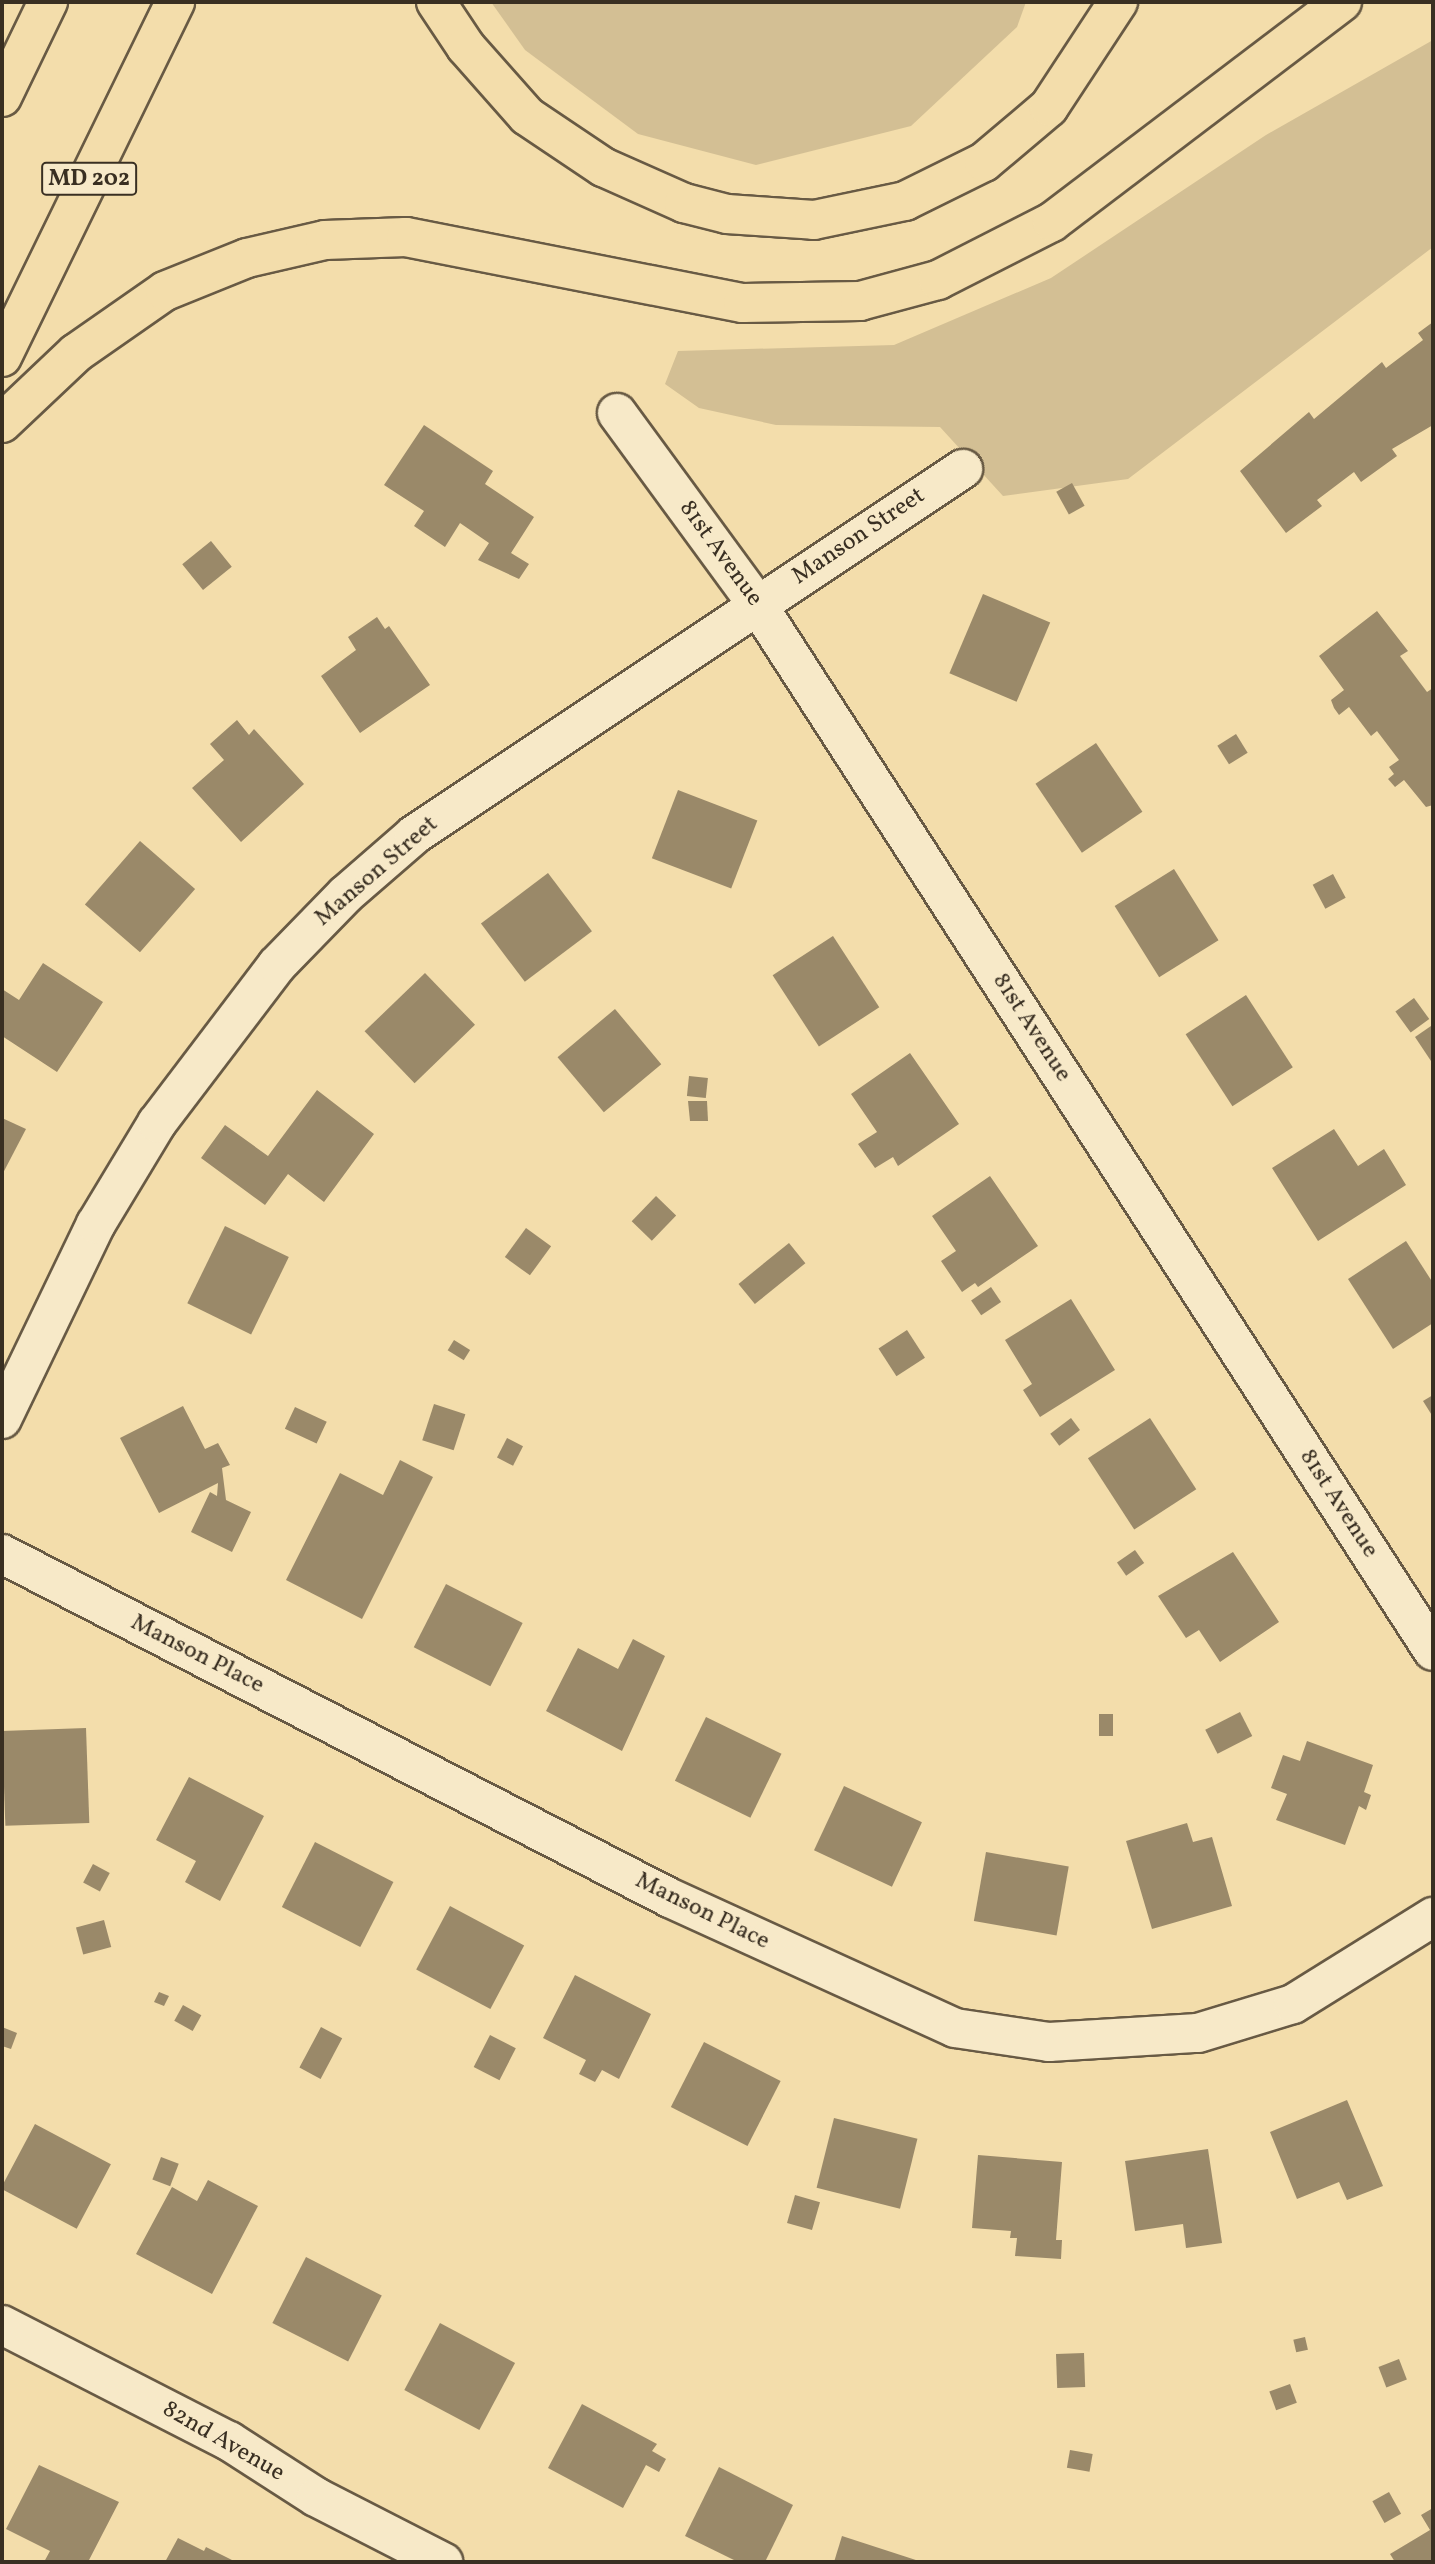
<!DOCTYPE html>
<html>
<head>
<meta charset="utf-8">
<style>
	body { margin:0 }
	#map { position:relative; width:1435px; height:2564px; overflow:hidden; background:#f3ddab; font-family:Vollkorn,serif }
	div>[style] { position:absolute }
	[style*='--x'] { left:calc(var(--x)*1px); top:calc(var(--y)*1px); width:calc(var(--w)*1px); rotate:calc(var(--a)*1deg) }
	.green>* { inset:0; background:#d3bf94 }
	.building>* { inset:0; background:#9a8969; transform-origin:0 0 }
	.roads { filter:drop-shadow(2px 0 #685a44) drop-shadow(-2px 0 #685a44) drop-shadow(0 2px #685a44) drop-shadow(0 -2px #685a44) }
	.street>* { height:38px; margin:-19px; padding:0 19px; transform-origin:19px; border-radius:19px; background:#f7e9c8 }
	.primary>* { height:38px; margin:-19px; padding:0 19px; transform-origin:19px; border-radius:19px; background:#f3ddab }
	span { translate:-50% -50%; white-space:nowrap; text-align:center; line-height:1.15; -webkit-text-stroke:6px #f7e9c8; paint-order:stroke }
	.shield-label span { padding:2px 5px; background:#f7e9c8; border:2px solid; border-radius:5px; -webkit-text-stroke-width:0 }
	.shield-label { font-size:23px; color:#392f22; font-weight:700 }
	.street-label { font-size:24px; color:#392f22 }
	.frame { position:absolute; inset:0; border:4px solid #392f22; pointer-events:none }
</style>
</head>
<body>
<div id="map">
	<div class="green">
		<div style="clip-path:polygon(491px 2px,1026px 2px,1017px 27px,911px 126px,756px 165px,638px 134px,525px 50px)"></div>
		<div style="clip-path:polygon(1433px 40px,1433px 247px,1128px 479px,1003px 496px,940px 427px,776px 425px,699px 408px,665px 384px,678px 351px,894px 345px,1051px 278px,1266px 135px)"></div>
	</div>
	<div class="building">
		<div style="clip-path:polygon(1433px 322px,1433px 425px,1392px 449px,1397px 456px,1361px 482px,1354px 472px,1317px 500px,1322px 506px,1286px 533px,1240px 471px,1309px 412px,1314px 419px,1382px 362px,1386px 368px,1423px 340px,1418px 333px)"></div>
		<div style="clip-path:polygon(424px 425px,493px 471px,485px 484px,534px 517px,511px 553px,529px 564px,519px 579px,478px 560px,489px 543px,460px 523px,445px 547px,414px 526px,424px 511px,384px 485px)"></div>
		<div style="left:1072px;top:483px;width:26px;height:18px;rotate:61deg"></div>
		<div style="left:211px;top:541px;width:33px;height:37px;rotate:51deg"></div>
		<div style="left:983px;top:594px;width:73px;height:86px;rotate:23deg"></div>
		<div style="clip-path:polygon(1377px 611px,1408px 651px,1400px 656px,1427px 692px,1433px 688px,1433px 805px,1426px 807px,1404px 780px,1395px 787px,1388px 779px,1394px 774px,1389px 767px,1399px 760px,1377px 731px,1371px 736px,1349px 707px,1339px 715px,1334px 708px,1331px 700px,1344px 690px,1319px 656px)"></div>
		<div style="clip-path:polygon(377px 617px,385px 629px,389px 626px,430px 685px,360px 733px,321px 676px,356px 650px,348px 637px)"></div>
		<div style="clip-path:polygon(237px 720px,249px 735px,254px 729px,304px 784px,241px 842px,192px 788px,224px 760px,210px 744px)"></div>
		<div style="left:1236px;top:734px;width:22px;height:22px;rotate:58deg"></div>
		<div style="left:1096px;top:743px;width:83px;height:73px;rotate:56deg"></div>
		<div style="left:678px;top:790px;width:85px;height:73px;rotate:21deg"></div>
		<div style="left:140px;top:841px;width:73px;height:84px;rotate:41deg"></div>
		<div style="left:1174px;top:869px;width:84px;height:70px;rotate:58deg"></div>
		<div style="left:548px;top:873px;width:73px;height:84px;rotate:53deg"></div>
		<div style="left:1333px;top:874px;width:27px;height:23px;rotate:62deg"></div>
		<div style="left:833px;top:936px;width:85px;height:72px;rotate:57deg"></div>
		<div style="clip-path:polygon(43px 963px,103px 1002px,57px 1072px,2px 1036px,2px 989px,19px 1000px)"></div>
		<div style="left:425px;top:973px;width:72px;height:84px;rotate:46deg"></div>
		<div style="left:1246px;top:995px;width:86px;height:72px;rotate:57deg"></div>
		<div style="left:1414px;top:998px;width:26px;height:23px;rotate:54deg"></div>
		<div style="left:615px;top:1009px;width:72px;height:75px;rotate:50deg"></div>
		<div style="clip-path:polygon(1431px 1026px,1433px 1029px,1433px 1064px,1415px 1037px)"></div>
		<div style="clip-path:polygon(910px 1053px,959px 1124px,898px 1166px,893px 1157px,875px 1168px,858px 1144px,877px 1132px,851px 1094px)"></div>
		<div style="left:689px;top:1076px;width:19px;height:20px;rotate:6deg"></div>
		<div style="clip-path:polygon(317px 1090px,374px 1134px,324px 1202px,288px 1174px,265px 1205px,201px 1158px,225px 1125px,268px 1156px)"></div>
		<div style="clip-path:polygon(688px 1101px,707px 1101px,708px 1121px,690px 1121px)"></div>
		<div style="clip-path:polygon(2px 1118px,26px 1129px,2px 1175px)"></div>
		<div style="clip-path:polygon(1334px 1129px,1358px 1166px,1384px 1149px,1406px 1185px,1318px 1241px,1272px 1168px)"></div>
		<div style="clip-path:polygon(990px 1176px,1038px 1246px,978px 1287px,975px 1283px,962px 1292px,941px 1261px,956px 1251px,932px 1216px)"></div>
		<div style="left:656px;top:1196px;width:28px;height:35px;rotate:44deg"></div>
		<div style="left:225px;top:1226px;width:71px;height:86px;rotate:26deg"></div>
		<div style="left:526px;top:1228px;width:31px;height:36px;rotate:36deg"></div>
		<div style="clip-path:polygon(1406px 1241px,1433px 1283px,1433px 1323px,1393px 1349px,1348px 1279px)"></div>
		<div style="left:789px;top:1243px;width:26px;height:65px;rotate:51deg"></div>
		<div style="left:991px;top:1287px;width:18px;height:24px;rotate:56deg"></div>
		<div style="clip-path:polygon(1071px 1299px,1115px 1370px,1040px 1417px,1023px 1390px,1032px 1384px,1005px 1340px)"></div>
		<div style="left:907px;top:1330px;width:33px;height:34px;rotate:57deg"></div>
		<div style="left:454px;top:1340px;width:19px;height:12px;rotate:32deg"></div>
		<div style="clip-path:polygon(1433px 1395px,1433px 1417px,1423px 1401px)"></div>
		<div style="left:434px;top:1404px;width:33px;height:38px;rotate:18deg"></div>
		<div style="clip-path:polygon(183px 1406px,205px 1449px,218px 1443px,230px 1465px,222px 1468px,226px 1500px,251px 1512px,232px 1552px,191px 1532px,210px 1492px,217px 1496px,218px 1483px,159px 1513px,120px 1438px)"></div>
		<div style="left:295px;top:1407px;width:35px;height:24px;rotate:25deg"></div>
		<div style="left:1071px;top:1418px;width:15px;height:26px;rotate:53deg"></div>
		<div style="left:1150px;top:1418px;width:85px;height:74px;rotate:57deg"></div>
		<div style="left:507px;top:1438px;width:18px;height:22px;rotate:27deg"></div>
		<div style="clip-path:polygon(400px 1460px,433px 1477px,362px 1619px,286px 1580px,340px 1473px,383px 1495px)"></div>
		<div style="left:1135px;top:1550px;width:16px;height:22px;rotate:55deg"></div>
		<div style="clip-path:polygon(1233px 1552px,1279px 1622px,1220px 1662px,1199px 1630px,1186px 1638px,1158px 1596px)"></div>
		<div style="left:446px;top:1584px;width:86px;height:71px;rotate:27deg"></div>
		<div style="clip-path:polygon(633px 1639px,665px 1656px,622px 1751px,546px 1711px,578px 1648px,618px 1669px)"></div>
		<div style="left:1240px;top:1712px;width:27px;height:39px;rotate:63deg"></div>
		<div style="left:1099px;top:1714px;width:14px;height:22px"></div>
		<div style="left:706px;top:1717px;width:84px;height:71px;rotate:26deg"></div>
		<div style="left:86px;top:1728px;width:95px;height:84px;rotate:88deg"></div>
		<div style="clip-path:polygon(1307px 1741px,1373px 1765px,1364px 1792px,1371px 1795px,1366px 1810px,1359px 1806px,1345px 1845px,1276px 1820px,1287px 1794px,1271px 1788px,1283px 1755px,1300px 1761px)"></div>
		<div style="clip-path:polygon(189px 1777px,264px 1816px,220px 1901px,185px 1882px,196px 1861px,156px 1840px)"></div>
		<div style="left:844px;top:1786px;width:86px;height:71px;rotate:25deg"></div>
		<div style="clip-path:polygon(1187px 1823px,1193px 1842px,1212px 1837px,1232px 1906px,1152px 1929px,1126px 1841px)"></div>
		<div style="left:315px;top:1842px;width:88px;height:73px;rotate:27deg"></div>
		<div style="left:986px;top:1852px;width:84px;height:70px;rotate:10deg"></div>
		<div style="left:93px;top:1864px;width:19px;height:21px;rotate:28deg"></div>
		<div style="left:450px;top:1906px;width:84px;height:72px;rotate:28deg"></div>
		<div style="left:104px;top:1920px;width:28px;height:29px;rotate:75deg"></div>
		<div style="clip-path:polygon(575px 1975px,651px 2014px,619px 2079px,602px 2070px,595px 2082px,579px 2074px,586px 2060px,543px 2038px)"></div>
		<div style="clip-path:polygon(159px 1992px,169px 1996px,164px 2006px,154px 2002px)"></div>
		<div style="left:183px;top:2005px;width:21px;height:18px;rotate:29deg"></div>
		<div style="clip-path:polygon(2px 2027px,17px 2033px,11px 2049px,2px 2046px)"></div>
		<div style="left:321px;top:2027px;width:24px;height:46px;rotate:28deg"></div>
		<div style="left:490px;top:2035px;width:29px;height:36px;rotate:27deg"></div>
		<div style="left:704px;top:2042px;width:86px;height:73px;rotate:27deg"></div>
		<div style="clip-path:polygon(1347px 2100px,1383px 2186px,1347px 2200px,1339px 2182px,1297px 2199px,1270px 2132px)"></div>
		<div style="left:834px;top:2118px;width:86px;height:72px;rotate:14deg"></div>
		<div style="left:35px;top:2124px;width:86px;height:73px;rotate:28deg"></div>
		<div style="clip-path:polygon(1208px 2149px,1222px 2243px,1186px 2248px,1183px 2224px,1135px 2231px,1125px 2161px)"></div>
		<div style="clip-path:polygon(978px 2155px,1062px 2162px,1056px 2240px,1062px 2240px,1061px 2259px,1015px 2256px,1017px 2238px,1010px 2238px,1011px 2231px,972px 2228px)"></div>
		<div style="left:161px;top:2157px;width:19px;height:24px;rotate:21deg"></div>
		<div style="clip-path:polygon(208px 2180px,258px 2206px,212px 2294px,136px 2254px,172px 2187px,197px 2201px)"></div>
		<div style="left:795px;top:2195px;width:26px;height:29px;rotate:16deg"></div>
		<div style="left:306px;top:2257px;width:85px;height:74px;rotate:27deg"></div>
		<div style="left:440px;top:2323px;width:85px;height:76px;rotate:28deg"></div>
		<div style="left:1305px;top:2337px;width:13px;height:12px;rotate:77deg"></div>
		<div style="left:1084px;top:2353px;width:34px;height:28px;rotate:88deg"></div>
		<div style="left:1399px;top:2359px;width:22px;height:22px;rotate:69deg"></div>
		<div style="left:1290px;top:2384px;width:20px;height:22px;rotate:70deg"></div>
		<div style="clip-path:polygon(582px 2404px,657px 2444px,652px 2451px,666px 2459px,659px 2472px,646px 2465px,623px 2508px,548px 2468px)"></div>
		<div style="left:1070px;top:2450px;width:23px;height:18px;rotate:10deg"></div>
		<div style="clip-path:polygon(39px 2465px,119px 2502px,88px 2562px,44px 2562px,50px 2551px,6px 2529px)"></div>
		<div style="clip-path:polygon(719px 2467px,793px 2505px,765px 2562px,738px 2562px,685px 2536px)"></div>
		<div style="left:1389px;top:2492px;width:25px;height:19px;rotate:61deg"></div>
		<div style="clip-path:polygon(1433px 2508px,1433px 2562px,1395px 2562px,1390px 2554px,1430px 2530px,1421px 2515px)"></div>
		<div style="clip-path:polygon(842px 2536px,922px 2562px,834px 2562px)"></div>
		<div style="clip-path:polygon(178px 2538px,204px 2551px,206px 2547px,236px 2562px,165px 2562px)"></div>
	</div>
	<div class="roads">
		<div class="street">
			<div style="--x:617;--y:413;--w:237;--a:53.8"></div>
			<div style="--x:757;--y:604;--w:1246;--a:57.15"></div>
			<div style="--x:2;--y:1419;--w:216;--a:-64.3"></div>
			<div style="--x:96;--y:1224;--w:118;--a:-58.9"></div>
			<div style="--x:157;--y:1123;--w:198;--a:-52.8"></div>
			<div style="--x:277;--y:965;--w:98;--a:-45.8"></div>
			<div style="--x:345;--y:895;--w:91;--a:-41"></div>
			<div style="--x:414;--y:835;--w:660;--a:-33.69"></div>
			<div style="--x:2;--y:1554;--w:751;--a:27.25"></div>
			<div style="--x:670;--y:1898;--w:313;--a:24.5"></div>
			<div style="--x:955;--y:2028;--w:95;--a:8.5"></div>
			<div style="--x:1049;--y:2042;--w:149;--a:-3.5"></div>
			<div style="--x:1198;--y:2033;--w:99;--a:-17"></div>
			<div style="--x:1293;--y:2004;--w:165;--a:-31.9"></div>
			<div style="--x:2;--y:2325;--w:255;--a:27.1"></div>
			<div style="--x:229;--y:2441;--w:103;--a:32.8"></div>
			<div style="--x:316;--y:2497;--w:143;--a:27.1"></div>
		</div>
		<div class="primary">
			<div style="--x:436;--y:2;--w:54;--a:56.3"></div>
			<div style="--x:466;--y:47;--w:92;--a:48.5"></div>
			<div style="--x:527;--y:116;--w:92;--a:33.9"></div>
			<div style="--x:603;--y:167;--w:89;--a:24"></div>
			<div style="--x:684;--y:203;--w:44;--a:14.3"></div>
			<div style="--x:727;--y:214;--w:87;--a:3.9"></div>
			<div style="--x:814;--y:220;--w:93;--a:-11.8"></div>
			<div style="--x:905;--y:201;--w:88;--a:-26.3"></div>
			<div style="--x:984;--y:162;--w:85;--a:-40.2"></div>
			<div style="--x:1049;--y:107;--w:126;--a:-56.7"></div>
			<div style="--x:2;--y:97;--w:106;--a:-64.2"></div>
			<div style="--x:2;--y:357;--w:395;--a:-64"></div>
			<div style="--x:2;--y:423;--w:102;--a:-43.4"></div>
			<div style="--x:76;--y:353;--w:108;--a:-34.9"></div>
			<div style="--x:165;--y:291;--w:88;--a:-21.9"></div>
			<div style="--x:247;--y:258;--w:80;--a:-13"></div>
			<div style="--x:325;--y:240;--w:81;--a:-2.1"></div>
			<div style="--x:406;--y:237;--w:343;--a:11.1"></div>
			<div style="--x:743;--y:303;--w:117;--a:-1"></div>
			<div style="--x:860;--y:301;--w:81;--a:-15.1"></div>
			<div style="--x:938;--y:280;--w:128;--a:-27"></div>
			<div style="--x:1052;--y:222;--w:364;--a:-37.2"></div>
		</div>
	</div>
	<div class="shield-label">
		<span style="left:89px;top:179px">MD 202</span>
	</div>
	<div class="street-label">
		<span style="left:859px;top:537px;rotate:-34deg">Manson Street</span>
		<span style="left:720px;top:554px;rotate:54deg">81st Avenue</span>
		<span style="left:377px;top:872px;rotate:-41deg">Manson Street</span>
		<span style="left:1031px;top:1028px;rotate:57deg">81st Avenue</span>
		<span style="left:1338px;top:1504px;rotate:57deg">81st Avenue</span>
		<span style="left:197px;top:1655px;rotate:27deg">Manson Place</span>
		<span style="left:702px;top:1912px;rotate:26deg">Manson Place</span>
		<span style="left:223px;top:2442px;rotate:30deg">82nd Avenue</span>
	</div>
	<div class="frame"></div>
</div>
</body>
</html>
